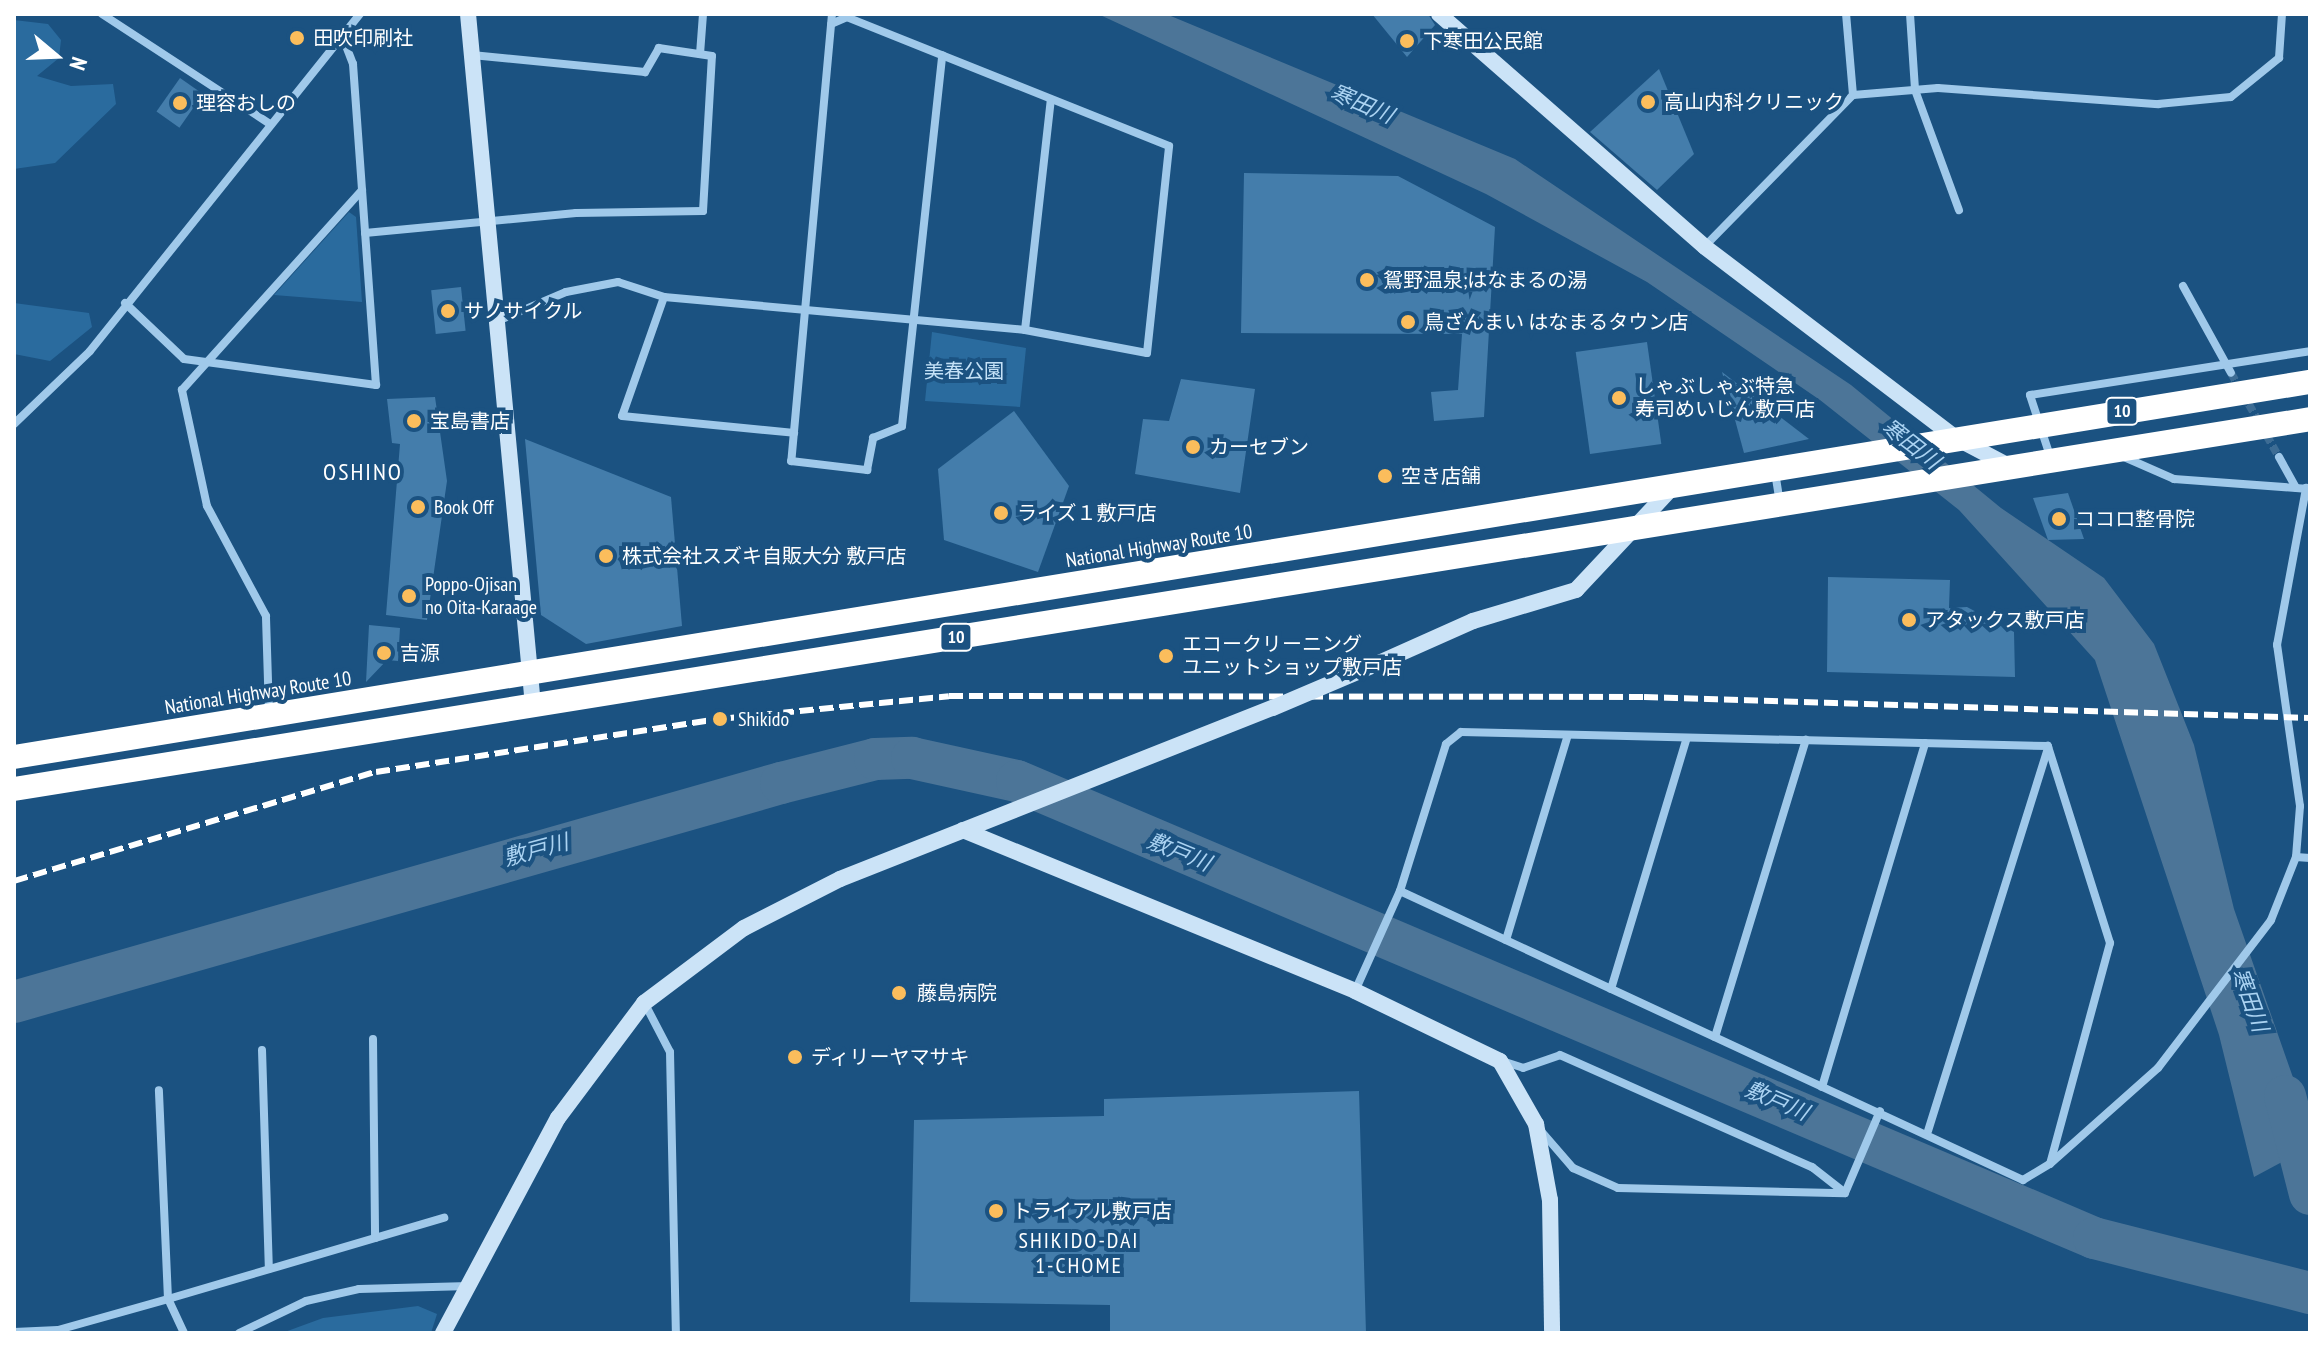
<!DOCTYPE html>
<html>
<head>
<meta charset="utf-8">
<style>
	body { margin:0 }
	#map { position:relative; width:2324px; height:1347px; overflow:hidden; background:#1b5281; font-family:"PT Sans Narrow","Noto Sans JP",sans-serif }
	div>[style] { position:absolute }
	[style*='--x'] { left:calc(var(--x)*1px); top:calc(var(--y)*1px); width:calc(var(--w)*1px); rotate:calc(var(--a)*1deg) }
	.green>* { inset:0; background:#2a6b9e }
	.water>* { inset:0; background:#4c7598 }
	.river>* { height:42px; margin:-21px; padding:0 21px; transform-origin:21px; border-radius:21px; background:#4c7598 }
	.building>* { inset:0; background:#447dab; transform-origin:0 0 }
	.street-tunnel>* { height:8px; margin-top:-4px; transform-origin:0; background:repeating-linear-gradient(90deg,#3d6c94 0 8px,transparent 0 12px) }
	.street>* { height:8px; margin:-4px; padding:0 4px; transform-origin:4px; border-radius:4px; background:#a0c9ea }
	.secondary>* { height:16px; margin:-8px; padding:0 8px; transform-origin:8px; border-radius:8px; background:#cbe3f7 }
	.highway>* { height:24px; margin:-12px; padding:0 12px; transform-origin:12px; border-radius:12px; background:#fff }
	.rail>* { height:6px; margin-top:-3px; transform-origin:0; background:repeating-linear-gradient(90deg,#fff 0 14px,transparent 0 20px) }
	.secondary-bridge>* { height:16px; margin:-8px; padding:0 8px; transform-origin:8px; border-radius:8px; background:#cbe3f7 }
	.dots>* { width:22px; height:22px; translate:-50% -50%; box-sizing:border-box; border:4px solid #1b5281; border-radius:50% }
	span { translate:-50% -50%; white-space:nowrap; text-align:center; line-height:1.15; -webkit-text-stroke:8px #1b5281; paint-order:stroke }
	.shield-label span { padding:2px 6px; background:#1b5281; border:2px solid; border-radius:6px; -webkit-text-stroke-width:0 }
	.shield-label { font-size:18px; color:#fff; font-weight:700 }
	.poi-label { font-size:20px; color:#fff }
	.left { translate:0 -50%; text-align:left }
	.park-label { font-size:20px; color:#c4e1f7 }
	.street-label { font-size:20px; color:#fff }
	.water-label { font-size:22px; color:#abd3f2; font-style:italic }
	.neighbourhood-label { font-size:22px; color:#fff; letter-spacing:2px }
	.quarter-label { font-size:24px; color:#fff; letter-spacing:2px }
	.frame { position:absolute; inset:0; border:16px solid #fff; pointer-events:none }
	.north { position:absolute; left:16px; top:16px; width:80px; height:80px; -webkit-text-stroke:6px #1b5281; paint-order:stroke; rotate:109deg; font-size:22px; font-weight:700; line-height:32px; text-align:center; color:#fff }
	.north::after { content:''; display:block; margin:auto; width:28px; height:36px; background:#fff; clip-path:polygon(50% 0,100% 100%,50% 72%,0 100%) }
</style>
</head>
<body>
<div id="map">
	<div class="green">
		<div style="clip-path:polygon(14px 20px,48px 24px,61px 40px,59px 58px,37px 76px,71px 86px,113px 84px,116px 104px,55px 163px,14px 169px)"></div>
		<div style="clip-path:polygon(349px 212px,356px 217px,362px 302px,274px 295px)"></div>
		<div style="clip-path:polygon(14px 303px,89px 313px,92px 327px,50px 361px,14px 354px)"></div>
		<div style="clip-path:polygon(932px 332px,1026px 348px,1020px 407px,925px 401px)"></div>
		<div style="clip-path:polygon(418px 1306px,437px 1314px,431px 1333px,282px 1333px,323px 1318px)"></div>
	</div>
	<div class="water">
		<div style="clip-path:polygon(1098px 14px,1166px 14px,1515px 159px,1851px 385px,2001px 508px,2104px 578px,2154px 644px,2194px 745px,2234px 909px,2310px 1126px,2310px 1147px,2254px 1177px,2219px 1035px,2095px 660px,1959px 510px,1820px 400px,1647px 282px,1486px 194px)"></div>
	</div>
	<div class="river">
		<div style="--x:14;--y:1002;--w:798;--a:-15.94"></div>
		<div style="--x:781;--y:783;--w:97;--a:-14.3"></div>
		<div style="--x:875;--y:759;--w:37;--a:-2"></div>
		<div style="--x:912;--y:758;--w:107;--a:12.4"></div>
		<div style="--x:1017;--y:781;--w:1170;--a:22.99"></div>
		<div style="--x:2094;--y:1238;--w:223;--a:14.3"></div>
		<div style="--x:2285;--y:1096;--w:101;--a:75.7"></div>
	</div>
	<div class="building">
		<div style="clip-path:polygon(1372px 14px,1428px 14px,1435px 25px,1407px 57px)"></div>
		<div style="clip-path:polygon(1659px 69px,1694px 154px,1657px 190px,1590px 132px)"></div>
		<div style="left:180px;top:78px;width:28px;height:41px;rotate:35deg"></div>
		<div style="clip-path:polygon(1244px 173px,1398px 176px,1495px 227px,1484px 417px,1434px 421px,1431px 392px,1458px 390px,1462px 334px,1241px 333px)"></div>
		<div style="left:461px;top:287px;width:44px;height:30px;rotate:84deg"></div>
		<div style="left:1647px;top:342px;width:103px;height:72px;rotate:82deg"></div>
		<div style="clip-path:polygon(1722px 372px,1809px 439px,1744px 453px)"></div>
		<div style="clip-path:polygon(1181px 379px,1255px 389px,1240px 493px,1135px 474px,1143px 419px,1169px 421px)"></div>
		<div style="clip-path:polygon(435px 397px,447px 481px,427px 620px,386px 615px,400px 444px,392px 443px,387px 399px)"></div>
		<div style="clip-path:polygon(1014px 411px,1069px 486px,1038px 572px,944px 540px,938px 469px)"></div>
		<div style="clip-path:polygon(525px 439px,671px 497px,682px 626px,586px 644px,541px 615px)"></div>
		<div style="clip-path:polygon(2068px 493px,2084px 539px,2048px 540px,2033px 498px)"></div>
		<div style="clip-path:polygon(1828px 577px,1950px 580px,1949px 608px,1967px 607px,2014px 632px,2015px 677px,1827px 672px)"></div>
		<div style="clip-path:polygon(369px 625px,400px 628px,398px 661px,387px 660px,366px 682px)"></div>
		<div style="clip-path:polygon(1359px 1091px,1366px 1333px,1110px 1333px,1110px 1305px,910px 1302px,914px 1120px,1104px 1116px,1104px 1099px)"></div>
	</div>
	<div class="street-tunnel">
		<div style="--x:2231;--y:373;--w:97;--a:60.3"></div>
	</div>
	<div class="street">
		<div style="--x:102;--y:14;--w:201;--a:33.2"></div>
		<div style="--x:832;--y:14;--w:449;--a:95.2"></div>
		<div style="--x:791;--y:461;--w:77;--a:6.8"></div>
		<div style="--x:867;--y:470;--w:33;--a:-79"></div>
		<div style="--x:873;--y:438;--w:31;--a:-22"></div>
		<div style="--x:902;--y:426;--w:373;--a:-83.8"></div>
		<div style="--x:1910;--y:14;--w:76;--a:86.2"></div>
		<div style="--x:1915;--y:90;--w:128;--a:69.9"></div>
		<div style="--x:700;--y:54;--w:40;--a:-85.7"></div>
		<div style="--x:1853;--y:95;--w:85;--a:-4.7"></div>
		<div style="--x:1938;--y:88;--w:221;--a:4.2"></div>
		<div style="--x:2158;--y:104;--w:73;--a:-5.5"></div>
		<div style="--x:2231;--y:97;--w:62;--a:-39.1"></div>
		<div style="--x:2279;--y:58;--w:44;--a:-86.1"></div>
		<div style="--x:365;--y:233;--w:212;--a:-5.4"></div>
		<div style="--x:576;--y:213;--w:127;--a:-0.9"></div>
		<div style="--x:703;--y:211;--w:155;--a:-86.7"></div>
		<div style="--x:712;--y:56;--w:54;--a:-171.4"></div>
		<div style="--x:659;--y:48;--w:28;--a:120"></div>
		<div style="--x:645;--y:72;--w:174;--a:-174.4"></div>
		<div style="--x:1705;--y:246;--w:211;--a:-45.6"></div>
		<div style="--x:1853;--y:95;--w:81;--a:-94.9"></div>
		<div style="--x:2183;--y:286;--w:99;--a:61.1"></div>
		<div style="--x:664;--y:297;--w:126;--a:109.4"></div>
		<div style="--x:622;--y:416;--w:173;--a:5.6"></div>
		<div style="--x:125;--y:303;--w:81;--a:43.5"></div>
		<div style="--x:184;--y:359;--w:194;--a:7.7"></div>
		<div style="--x:376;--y:385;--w:322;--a:-94.1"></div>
		<div style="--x:353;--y:64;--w:30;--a:-111"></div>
		<div style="--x:495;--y:322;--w:77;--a:-22.9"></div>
		<div style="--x:566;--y:292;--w:53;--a:-10.9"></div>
		<div style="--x:618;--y:282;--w:48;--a:18.1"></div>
		<div style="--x:664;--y:297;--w:363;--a:5.2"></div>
		<div style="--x:1025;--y:330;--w:124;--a:10.7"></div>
		<div style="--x:1147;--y:353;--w:208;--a:-83.9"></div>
		<div style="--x:1169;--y:146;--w:347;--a:-158.2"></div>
		<div style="--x:847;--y:17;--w:17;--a:156"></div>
		<div style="--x:1025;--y:330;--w:232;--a:-83.6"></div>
		<div style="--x:14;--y:424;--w:105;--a:-43.8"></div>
		<div style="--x:90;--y:351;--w:432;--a:-51.3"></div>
		<div style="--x:2050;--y:456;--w:64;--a:-108.2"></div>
		<div style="--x:2030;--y:395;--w:283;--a:-8.9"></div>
		<div style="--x:2124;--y:457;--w:55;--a:23.7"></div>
		<div style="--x:2174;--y:479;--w:135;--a:4.2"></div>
		<div style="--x:2279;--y:457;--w:35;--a:61"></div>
		<div style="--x:1775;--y:472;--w:30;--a:81"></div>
		<div style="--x:269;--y:713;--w:97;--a:-91.8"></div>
		<div style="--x:266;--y:616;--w:125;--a:-118.2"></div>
		<div style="--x:207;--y:506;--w:119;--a:-102.2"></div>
		<div style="--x:182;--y:390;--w:269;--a:-48"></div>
		<div style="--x:2296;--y:857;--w:14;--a:4"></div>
		<div style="--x:1400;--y:891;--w:687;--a:24.89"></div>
		<div style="--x:2023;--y:1180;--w:31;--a:-31"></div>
		<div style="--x:2050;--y:1164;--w:229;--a:-74.8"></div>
		<div style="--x:2110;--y:943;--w:207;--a:-107.5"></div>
		<div style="--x:1506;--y:940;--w:214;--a:-73.2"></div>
		<div style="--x:1611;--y:989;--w:262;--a:-73.2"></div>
		<div style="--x:1355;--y:991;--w:110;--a:-65.8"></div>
		<div style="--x:1400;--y:891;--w:154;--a:-72.6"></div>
		<div style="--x:1446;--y:744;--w:19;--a:-39"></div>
		<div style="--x:1461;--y:732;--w:587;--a:1.37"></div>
		<div style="--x:645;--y:1004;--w:54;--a:62.5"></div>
		<div style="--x:670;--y:1052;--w:281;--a:88.8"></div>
		<div style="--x:1715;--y:1037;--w:311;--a:-73"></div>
		<div style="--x:373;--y:1039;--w:199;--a:89.4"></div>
		<div style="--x:262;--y:1050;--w:219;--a:88.2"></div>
		<div style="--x:1502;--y:1061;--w:22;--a:18"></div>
		<div style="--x:1523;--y:1068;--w:39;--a:-19"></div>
		<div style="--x:1560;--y:1055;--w:276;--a:24"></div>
		<div style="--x:1812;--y:1167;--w:41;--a:38"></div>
		<div style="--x:1822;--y:1087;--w:359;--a:-73.3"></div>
		<div style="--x:1541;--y:1131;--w:49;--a:49.1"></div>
		<div style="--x:1573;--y:1168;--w:49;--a:24"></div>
		<div style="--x:1618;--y:1188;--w:227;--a:1.3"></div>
		<div style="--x:1845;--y:1193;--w:89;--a:-66.9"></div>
		<div style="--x:1928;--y:1131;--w:402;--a:-72.6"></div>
		<div style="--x:2051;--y:1163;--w:143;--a:-41.6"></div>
		<div style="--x:2158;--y:1068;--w:186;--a:-52.6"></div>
		<div style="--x:2271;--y:920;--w:68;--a:-68.4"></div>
		<div style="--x:2296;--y:857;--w:51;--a:-85.5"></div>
		<div style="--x:2300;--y:806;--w:163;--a:-98.1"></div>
		<div style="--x:2277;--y:645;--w:160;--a:-79.5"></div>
		<div style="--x:14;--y:1332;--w:44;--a:-2.6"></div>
		<div style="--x:58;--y:1330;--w:114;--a:-15.7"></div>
		<div style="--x:168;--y:1299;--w:209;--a:-92.5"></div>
		<div style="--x:184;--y:1333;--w:38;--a:-115"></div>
		<div style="--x:168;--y:1299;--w:288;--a:-16.4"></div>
		<div style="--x:239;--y:1333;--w:74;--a:-25.5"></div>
		<div style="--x:306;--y:1301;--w:54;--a:-12.8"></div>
		<div style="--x:359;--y:1289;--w:110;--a:-1.6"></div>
	</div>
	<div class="secondary">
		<div style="--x:468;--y:14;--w:694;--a:84.63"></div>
		<div style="--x:1439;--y:14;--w:354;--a:41.2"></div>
		<div style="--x:1705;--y:247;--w:313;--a:37.3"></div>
		<div style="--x:1954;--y:437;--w:60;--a:27.8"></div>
		<div style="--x:1381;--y:662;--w:101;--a:-24"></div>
		<div style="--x:1473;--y:621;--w:108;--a:-16.8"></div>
		<div style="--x:1576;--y:590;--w:137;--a:-46.8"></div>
		<div style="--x:963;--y:830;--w:424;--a:22.3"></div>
		<div style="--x:1355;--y:991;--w:161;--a:25.8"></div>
		<div style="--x:1500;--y:1061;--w:73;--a:60.3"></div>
		<div style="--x:1536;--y:1124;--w:77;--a:79.6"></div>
		<div style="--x:1550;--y:1200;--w:133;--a:89.1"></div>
		<div style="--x:443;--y:1333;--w:244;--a:-61.9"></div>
		<div style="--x:558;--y:1118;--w:144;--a:-53.2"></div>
		<div style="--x:644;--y:1003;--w:125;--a:-36.9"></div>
		<div style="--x:744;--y:928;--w:108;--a:-27"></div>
		<div style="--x:840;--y:879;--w:466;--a:-21.6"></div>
	</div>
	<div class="highway">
		<div style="--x:14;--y:757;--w:2326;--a:-9.28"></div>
		<div style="--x:14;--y:789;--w:2326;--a:-9.15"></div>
	</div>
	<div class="rail">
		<div style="--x:14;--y:881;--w:378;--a:-16.8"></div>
		<div style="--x:376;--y:772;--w:348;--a:-8.8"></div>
		<div style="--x:720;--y:719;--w:230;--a:-5.7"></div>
		<div style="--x:949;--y:696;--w:695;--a:0.08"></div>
		<div style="--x:1644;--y:697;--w:666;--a:1.81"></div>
	</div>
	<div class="secondary-bridge">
		<div style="--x:1273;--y:708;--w:117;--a:-23.1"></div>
	</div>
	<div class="dots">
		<div style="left:297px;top:38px;background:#fbbd5c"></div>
		<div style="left:1407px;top:41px;background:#fbbd5c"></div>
		<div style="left:1648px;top:102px;background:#fbbd5c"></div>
		<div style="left:180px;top:103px;background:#fbbd5c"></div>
		<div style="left:1367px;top:280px;background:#fbbd5c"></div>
		<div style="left:448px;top:311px;background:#fbbd5c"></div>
		<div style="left:1408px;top:322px;background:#fbbd5c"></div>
		<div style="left:1619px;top:398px;background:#fbbd5c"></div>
		<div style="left:414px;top:421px;background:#fbbd5c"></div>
		<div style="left:1193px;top:447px;background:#fbbd5c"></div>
		<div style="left:1385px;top:476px;background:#fbbd5c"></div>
		<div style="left:418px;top:507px;background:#fbbd5c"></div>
		<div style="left:1001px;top:513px;background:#fbbd5c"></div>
		<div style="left:2059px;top:519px;background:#fbbd5c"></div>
		<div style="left:606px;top:556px;background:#fbbd5c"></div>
		<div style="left:409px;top:596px;background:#fbbd5c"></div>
		<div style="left:1909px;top:620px;background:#fbbd5c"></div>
		<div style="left:384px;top:653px;background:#fbbd5c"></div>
		<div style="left:1166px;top:656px;background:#fbbd5c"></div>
		<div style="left:720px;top:719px;background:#fbbd5c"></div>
		<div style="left:899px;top:993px;background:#fbbd5c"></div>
		<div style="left:795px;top:1057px;background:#fbbd5c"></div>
		<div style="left:996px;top:1211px;background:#fbbd5c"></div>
	</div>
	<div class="shield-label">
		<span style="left:2122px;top:411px">10</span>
		<span style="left:956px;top:637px">10</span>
	</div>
	<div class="poi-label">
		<span class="left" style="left:313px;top:38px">田吹印刷社</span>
		<span class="left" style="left:1423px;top:41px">下寒田公民館</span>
		<span class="left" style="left:1664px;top:102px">高山内科クリニック</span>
		<span class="left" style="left:196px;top:103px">理容おしの</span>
		<span class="left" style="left:1383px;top:280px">鴛野温泉;はなまるの湯</span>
		<span class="left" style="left:464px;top:311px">サノサイクル</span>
		<span class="left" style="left:1424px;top:322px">鳥ざんまい はなまるタウン店</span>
		<span class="left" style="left:1635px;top:398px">しゃぶしゃぶ特急<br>寿司めいじん敷戸店</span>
		<span class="left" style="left:430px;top:421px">宝島書店</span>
		<span class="left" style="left:1209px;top:447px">カーセブン</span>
		<span class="left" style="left:1401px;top:476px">空き店舗</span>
		<span class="left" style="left:434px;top:507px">Book Off</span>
		<span class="left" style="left:1017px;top:513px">ライズ１敷戸店</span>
		<span class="left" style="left:2075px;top:519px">ココロ整骨院</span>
		<span class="left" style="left:622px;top:556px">株式会社スズキ自販大分 敷戸店</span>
		<span class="left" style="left:425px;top:596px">Poppo-Ojisan<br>no Oita-Karaage</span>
		<span class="left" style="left:1925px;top:620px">アタックス敷戸店</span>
		<span class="left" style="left:1182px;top:656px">エコークリーニング<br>ユニットショップ敷戸店</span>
		<span class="left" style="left:400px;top:653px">吉源</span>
		<span class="left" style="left:738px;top:719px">Shikido</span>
		<span class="left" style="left:917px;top:993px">藤島病院</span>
		<span class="left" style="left:811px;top:1057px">ディリーヤマサキ</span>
		<span class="left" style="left:1012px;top:1211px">トライアル敷戸店</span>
	</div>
	<div class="park-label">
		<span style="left:964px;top:371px">美春公園</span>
	</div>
	<div class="street-label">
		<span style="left:1159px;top:546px;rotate:-9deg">National Highway Route 10</span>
		<span style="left:258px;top:693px;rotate:-9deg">National Highway Route 10</span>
	</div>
	<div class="water-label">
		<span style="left:1362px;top:104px;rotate:23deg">寒田川</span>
		<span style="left:1911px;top:444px;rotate:38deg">寒田川</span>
		<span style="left:536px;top:850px;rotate:-15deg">敷戸川</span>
		<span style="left:1179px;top:852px;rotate:22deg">敷戸川</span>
		<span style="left:2250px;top:1000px;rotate:70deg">寒田川</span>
		<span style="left:1777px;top:1101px;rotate:23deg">敷戸川</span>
	</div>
	<div class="neighbourhood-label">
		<span style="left:1079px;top:1253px">SHIKIDO-DAI<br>1-CHOME</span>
	</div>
	<div class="quarter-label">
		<span style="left:363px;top:472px">OSHINO</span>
	</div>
	<div class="frame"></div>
	<div class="north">N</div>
</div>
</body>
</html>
